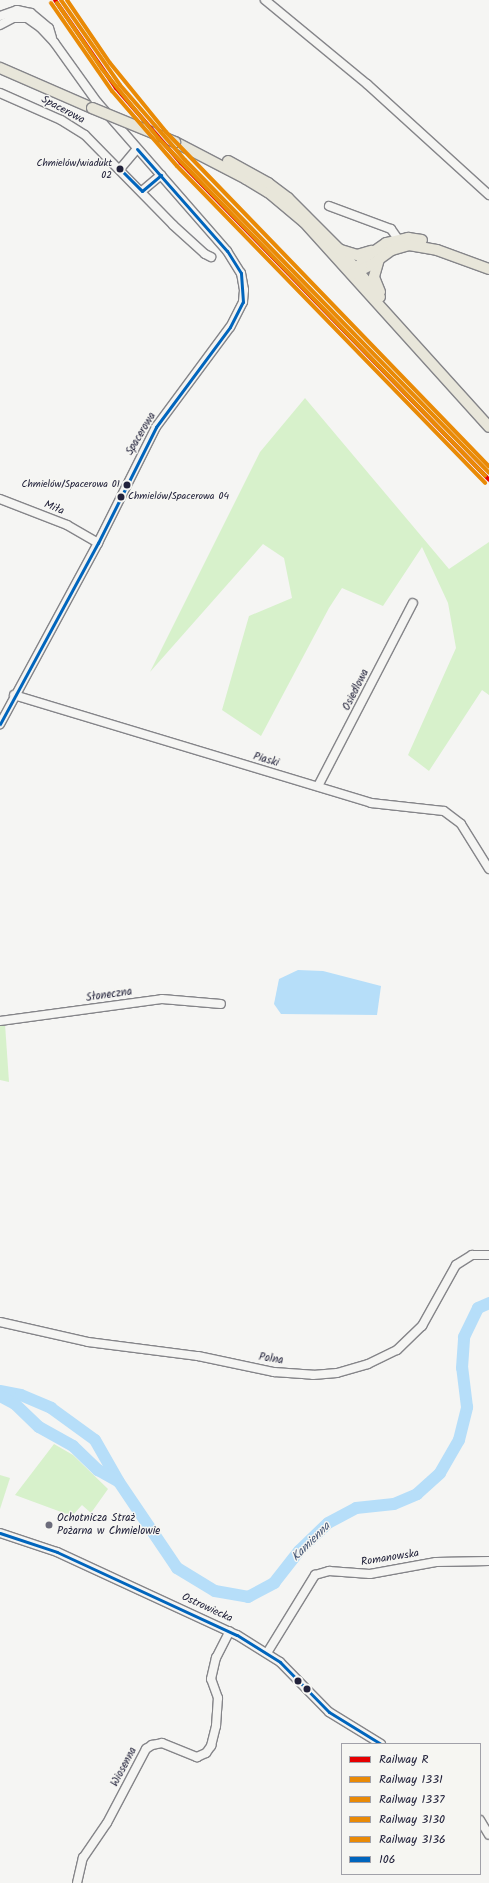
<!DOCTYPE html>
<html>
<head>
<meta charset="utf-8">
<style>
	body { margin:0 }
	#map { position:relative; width:489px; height:1883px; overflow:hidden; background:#f5f5f3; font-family:Kalam,sans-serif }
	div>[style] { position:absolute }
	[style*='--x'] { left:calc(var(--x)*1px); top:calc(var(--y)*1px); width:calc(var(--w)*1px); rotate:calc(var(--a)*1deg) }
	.green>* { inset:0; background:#d7f1cb }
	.water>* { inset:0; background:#b6def9 }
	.river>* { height:12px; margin:-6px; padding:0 6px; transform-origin:6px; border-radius:6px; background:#b6def9 }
	.roads { filter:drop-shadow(1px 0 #858589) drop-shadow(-1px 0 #858589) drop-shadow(0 1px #858589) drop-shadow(0 -1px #858589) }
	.minor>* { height:8px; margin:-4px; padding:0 4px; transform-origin:4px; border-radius:4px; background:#f5f5f3 }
	.major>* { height:10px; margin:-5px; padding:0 5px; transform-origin:5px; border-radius:5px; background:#e8e6da }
	.bridges { filter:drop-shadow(1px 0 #858589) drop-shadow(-1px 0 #858589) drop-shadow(0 1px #858589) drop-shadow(0 -1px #858589) }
	.major-bridge>* { height:10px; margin:-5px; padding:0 5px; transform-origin:5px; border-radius:5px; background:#e8e6da }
	.bus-1>* { height:3px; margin:-1.5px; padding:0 1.5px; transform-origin:1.5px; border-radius:1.5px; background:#0065bd }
	.rail-1>* { height:4px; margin:-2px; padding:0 2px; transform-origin:2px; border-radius:2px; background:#e50000 }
	.rail-2>* { height:4px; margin:-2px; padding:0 2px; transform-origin:2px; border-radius:2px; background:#e98a06 }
	.rail-3>* { height:4px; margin:-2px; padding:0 2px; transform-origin:2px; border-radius:2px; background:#e98a06 }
	.rail-4>* { height:4px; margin:-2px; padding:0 2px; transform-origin:2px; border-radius:2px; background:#e98a06 }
	.rail-5>* { height:4px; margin:-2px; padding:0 2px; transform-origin:2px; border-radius:2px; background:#e98a06 }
	.dots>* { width:11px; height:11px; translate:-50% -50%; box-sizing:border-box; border:2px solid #f6f6f2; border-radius:50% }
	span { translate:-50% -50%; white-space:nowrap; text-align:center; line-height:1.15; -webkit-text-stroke:3px #f6f6f2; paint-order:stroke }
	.bus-label { font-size:10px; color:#22223b }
	.right { translate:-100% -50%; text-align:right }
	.left { translate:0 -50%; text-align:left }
	.street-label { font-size:11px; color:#22223b }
	.poi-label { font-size:11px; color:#22223b }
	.water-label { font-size:12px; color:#465775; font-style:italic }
	.legend { position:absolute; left:341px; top:1743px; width:140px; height:132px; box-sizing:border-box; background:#f6f6f2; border:1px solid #a1a1a9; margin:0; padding:5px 7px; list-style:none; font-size:12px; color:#22223b }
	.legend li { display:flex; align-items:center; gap:8px; height:20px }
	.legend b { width:20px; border:1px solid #a1a1a9 }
</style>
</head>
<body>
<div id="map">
	<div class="green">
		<div style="clip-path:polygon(305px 398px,449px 569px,489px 542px,489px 695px,482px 690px,429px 771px,408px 755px,456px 648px,448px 603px,422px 547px,383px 606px,342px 588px,329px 608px,261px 736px,222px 710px,249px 616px,292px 598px,284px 558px,263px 544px,150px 672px,260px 452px)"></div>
		<div style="clip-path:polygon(5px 1024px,9px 1082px,0 1080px,0 1025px)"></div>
		<div style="clip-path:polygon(54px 1444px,73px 1455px,108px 1489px,91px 1513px,82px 1505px,72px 1516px,15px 1495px)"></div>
		<div style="clip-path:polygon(0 1475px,10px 1478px,0 1509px)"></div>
	</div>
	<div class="water">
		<div style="clip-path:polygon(298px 970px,323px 971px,381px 986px,377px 1015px,281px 1014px,274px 1004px,279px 979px)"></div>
	</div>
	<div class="river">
		<div style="--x:0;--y:1391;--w:21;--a:11"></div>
		<div style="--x:21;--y:1395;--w:33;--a:23"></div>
		<div style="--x:51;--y:1408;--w:54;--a:36"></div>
		<div style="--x:95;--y:1440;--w:48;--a:60.3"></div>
		<div style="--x:119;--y:1482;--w:104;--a:56"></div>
		<div style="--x:177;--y:1568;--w:44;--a:31.2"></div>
		<div style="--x:215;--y:1591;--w:34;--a:10"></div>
		<div style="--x:248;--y:1597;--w:30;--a:-28"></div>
		<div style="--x:274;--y:1583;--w:41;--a:-52"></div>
		<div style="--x:299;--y:1551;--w:40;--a:-44"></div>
		<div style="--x:328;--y:1523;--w:32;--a:-28"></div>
		<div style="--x:356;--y:1508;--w:38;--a:-6"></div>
		<div style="--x:394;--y:1504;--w:25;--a:-23"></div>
		<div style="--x:417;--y:1494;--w:31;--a:-42"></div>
		<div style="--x:440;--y:1473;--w:38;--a:-60"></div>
		<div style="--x:459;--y:1440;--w:34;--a:-76"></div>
		<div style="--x:467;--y:1407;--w:39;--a:-97"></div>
		<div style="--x:462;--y:1368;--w:31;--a:-86"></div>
		<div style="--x:464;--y:1337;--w:32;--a:-64"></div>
		<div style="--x:478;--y:1308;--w:12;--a:-24"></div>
		<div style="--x:0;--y:1396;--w:17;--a:28"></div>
		<div style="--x:15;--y:1404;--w:33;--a:44"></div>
		<div style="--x:39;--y:1427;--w:39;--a:29"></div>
		<div style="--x:73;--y:1446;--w:35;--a:44"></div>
		<div style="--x:98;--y:1470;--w:23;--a:29"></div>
	</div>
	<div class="roads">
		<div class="minor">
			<div style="--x:265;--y:0;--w:132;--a:39.5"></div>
			<div style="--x:367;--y:84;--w:165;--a:42.3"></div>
			<div style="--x:0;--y:16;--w:18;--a:-19"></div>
			<div style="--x:17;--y:10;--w:14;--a:12"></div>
			<div style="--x:31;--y:13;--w:23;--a:40"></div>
			<div style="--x:49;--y:28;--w:10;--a:73"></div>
			<div style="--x:0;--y:25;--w:15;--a:-28"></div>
			<div style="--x:13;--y:18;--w:14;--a:0"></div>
			<div style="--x:27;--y:18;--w:16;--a:35"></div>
			<div style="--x:40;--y:27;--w:21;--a:47"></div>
			<div style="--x:54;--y:42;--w:74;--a:54.4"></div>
			<div style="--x:97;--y:102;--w:198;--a:48.9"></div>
			<div style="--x:227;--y:251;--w:26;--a:58"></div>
			<div style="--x:241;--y:273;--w:17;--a:80"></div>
			<div style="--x:244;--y:290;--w:12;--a:95"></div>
			<div style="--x:243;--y:302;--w:28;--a:117"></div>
			<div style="--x:230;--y:327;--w:124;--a:126.5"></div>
			<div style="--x:156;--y:427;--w:130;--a:116.6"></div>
			<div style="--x:98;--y:543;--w:206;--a:118.4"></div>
			<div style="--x:0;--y:93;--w:67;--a:23.9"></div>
			<div style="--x:61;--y:120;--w:28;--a:32"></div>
			<div style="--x:85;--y:135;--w:126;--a:45.6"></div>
			<div style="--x:173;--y:225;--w:43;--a:42.2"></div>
			<div style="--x:205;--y:254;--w:7;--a:27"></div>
			<div style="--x:120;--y:169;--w:26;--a:-50"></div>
			<div style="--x:142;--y:191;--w:25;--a:-40"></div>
			<div style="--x:329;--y:206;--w:66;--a:20.4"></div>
			<div style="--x:391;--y:229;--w:19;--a:55"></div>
			<div style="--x:0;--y:499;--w:72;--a:21.2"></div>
			<div style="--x:67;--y:525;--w:36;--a:30"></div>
			<div style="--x:14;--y:695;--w:373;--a:16.8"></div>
			<div style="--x:371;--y:803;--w:73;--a:6.3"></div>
			<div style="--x:444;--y:811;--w:21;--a:37"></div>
			<div style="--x:461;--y:824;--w:53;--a:58.1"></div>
			<div style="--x:318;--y:786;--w:206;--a:-62.6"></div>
			<div style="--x:0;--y:1021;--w:163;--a:-7.7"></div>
			<div style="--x:162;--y:999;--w:59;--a:4.8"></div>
			<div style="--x:0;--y:1322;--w:90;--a:12.8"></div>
			<div style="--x:88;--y:1342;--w:111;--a:7.3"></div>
			<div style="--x:198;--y:1356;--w:78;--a:11.9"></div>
			<div style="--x:274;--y:1372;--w:39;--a:4"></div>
			<div style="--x:313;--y:1375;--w:24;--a:-5"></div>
			<div style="--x:337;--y:1373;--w:32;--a:-16"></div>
			<div style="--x:368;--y:1364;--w:32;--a:-26"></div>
			<div style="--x:397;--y:1350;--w:35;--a:-44"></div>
			<div style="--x:422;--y:1326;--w:70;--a:-60.9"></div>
			<div style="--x:456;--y:1265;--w:19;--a:-32"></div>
			<div style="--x:472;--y:1255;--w:17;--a:0"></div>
			<div style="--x:0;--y:1533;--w:60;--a:18.4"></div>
			<div style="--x:57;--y:1552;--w:198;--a:24.8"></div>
			<div style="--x:237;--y:1635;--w:51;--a:32.1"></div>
			<div style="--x:280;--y:1662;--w:70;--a:45.6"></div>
			<div style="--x:329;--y:1712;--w:61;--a:31.6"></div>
			<div style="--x:267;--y:1653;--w:92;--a:-58.4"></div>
			<div style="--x:315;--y:1575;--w:15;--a:-16"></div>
			<div style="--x:329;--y:1571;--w:41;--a:4.2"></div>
			<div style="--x:370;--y:1574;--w:67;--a:-10.3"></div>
			<div style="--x:436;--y:1562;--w:53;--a:-1.1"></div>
			<div style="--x:480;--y:1820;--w:17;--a:59"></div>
			<div style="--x:77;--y:1883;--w:26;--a:-77"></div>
			<div style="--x:83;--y:1858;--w:42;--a:-55.6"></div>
			<div style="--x:107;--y:1823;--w:84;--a:-62.2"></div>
			<div style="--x:146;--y:1749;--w:7;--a:-34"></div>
			<div style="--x:152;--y:1745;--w:10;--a:-11"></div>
			<div style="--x:162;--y:1743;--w:38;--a:22"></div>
			<div style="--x:197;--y:1757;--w:10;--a:-24"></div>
			<div style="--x:206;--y:1753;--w:9;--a:-54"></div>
			<div style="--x:211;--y:1746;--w:21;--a:-76"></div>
			<div style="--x:216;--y:1726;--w:28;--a:-86"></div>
			<div style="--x:218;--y:1698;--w:20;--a:-110"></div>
			<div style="--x:211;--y:1679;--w:22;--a:-77"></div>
			<div style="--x:216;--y:1658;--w:30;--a:-63"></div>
		</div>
		<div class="major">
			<div style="--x:0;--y:68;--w:100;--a:23.5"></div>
			<div style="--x:175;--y:142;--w:80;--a:27.5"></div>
			<div style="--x:246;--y:179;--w:26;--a:31"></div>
			<div style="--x:268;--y:192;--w:47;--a:39.8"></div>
			<div style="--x:304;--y:222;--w:276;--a:47.9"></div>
			<div style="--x:228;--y:161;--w:46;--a:28.8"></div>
			<div style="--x:268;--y:183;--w:25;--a:37"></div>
			<div style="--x:288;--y:198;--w:72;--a:45"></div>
			<div style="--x:339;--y:249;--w:63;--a:49.5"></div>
			<div style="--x:341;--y:250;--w:17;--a:17"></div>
			<div style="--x:357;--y:255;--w:15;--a:-16"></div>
			<div style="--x:379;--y:259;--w:19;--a:106"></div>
			<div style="--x:374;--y:277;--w:16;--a:68"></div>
			<div style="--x:353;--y:273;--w:21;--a:-51"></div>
			<div style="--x:366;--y:257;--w:24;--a:-35"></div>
			<div style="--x:386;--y:243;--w:23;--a:-13"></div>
			<div style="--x:408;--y:238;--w:14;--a:8"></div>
			<div style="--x:353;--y:274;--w:20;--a:-27"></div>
			<div style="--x:371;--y:265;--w:26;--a:-36"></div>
			<div style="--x:392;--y:250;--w:18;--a:-16"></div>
			<div style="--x:409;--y:245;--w:28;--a:10"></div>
			<div style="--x:437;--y:250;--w:55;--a:20.1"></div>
		</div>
	</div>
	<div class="bridges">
		<div class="major-bridge">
			<div style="--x:92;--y:108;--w:90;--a:22.3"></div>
		</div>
	</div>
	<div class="bus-1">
		<div style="--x:120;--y:169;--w:31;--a:45"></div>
		<div style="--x:142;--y:191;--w:25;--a:-40"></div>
		<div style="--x:0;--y:724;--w:206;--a:-61.6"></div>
		<div style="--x:98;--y:543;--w:130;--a:-63.4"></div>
		<div style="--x:156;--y:427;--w:124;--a:-53.5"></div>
		<div style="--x:230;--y:327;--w:28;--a:-63"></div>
		<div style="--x:243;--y:302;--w:29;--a:-94"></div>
		<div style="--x:241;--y:273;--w:26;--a:-122"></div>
		<div style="--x:227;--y:251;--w:136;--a:-131.4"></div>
		<div style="--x:0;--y:1533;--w:60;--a:18.4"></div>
		<div style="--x:57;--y:1552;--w:198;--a:24.8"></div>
		<div style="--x:237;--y:1635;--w:51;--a:32.1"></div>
		<div style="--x:280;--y:1662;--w:70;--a:45.6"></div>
		<div style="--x:329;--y:1712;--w:61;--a:31.6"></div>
	</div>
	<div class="rail-1">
		<div style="--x:55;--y:0;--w:107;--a:55.3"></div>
		<div style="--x:116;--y:88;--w:99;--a:49.1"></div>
		<div style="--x:181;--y:163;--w:442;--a:45.8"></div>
	</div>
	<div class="rail-2">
		<div style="--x:51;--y:3;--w:107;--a:55.3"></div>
		<div style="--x:112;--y:91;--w:99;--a:49.1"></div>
		<div style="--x:177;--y:166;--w:442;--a:45.8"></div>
	</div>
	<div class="rail-3">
		<div style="--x:61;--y:0;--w:103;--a:55.2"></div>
		<div style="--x:120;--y:85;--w:99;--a:49.1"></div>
		<div style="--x:185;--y:160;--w:436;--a:45.8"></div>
	</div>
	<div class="rail-4">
		<div style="--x:57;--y:3;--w:80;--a:55.7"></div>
		<div style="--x:102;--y:69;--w:89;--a:50.9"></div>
		<div style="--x:158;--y:138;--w:470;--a:45.9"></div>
	</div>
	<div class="rail-5">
		<div style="--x:67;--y:0;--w:76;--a:55.7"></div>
		<div style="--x:110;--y:63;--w:89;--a:50.9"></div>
		<div style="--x:166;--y:132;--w:465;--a:46"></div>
	</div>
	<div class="dots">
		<div style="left:120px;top:169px;background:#22223b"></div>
		<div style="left:127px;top:485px;background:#22223b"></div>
		<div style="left:121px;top:497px;background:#22223b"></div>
		<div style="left:49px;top:1525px;background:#6c6c7b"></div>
		<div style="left:298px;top:1681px;background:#22223b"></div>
		<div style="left:307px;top:1689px;background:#22223b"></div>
	</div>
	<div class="bus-label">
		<span class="right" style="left:112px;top:169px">Chmielów/wiadukt<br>02</span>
		<span class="right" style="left:120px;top:485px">Chmielów/Spacerowa 01</span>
		<span class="left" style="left:128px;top:497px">Chmielów/Spacerowa 04</span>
	</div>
	<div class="street-label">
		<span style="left:63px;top:110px;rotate:28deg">Spacerowa</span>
		<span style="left:141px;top:434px;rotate:-59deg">Spacerowa</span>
		<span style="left:54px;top:508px;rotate:22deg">Miła</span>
		<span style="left:356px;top:690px;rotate:-63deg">Osiedlowa</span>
		<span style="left:266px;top:760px;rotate:16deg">Piaski</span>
		<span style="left:109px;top:995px;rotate:-8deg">Słoneczna</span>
		<span style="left:271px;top:1359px;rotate:9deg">Polna</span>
		<span style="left:390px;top:1558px;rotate:-9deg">Romanowska</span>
		<span style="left:207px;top:1608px;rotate:25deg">Ostrowiecka</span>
		<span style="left:124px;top:1767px;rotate:-62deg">Wiosenna</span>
	</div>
	<div class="poi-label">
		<span class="left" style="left:57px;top:1525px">Ochotnicza Straż<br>Pożarna w Chmielowie</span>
	</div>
	<div class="water-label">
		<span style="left:311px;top:1542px;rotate:-45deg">Kamienna</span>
	</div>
	<ul class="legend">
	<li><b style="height:5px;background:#e50000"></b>Railway R</li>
	<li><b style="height:5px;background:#e98a06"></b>Railway 1331</li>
	<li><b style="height:5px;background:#e98a06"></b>Railway 1337</li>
	<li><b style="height:5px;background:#e98a06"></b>Railway 3130</li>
	<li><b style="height:5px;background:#e98a06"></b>Railway 3136</li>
	<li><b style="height:5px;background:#0065bd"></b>106</li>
	</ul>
</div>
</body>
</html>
